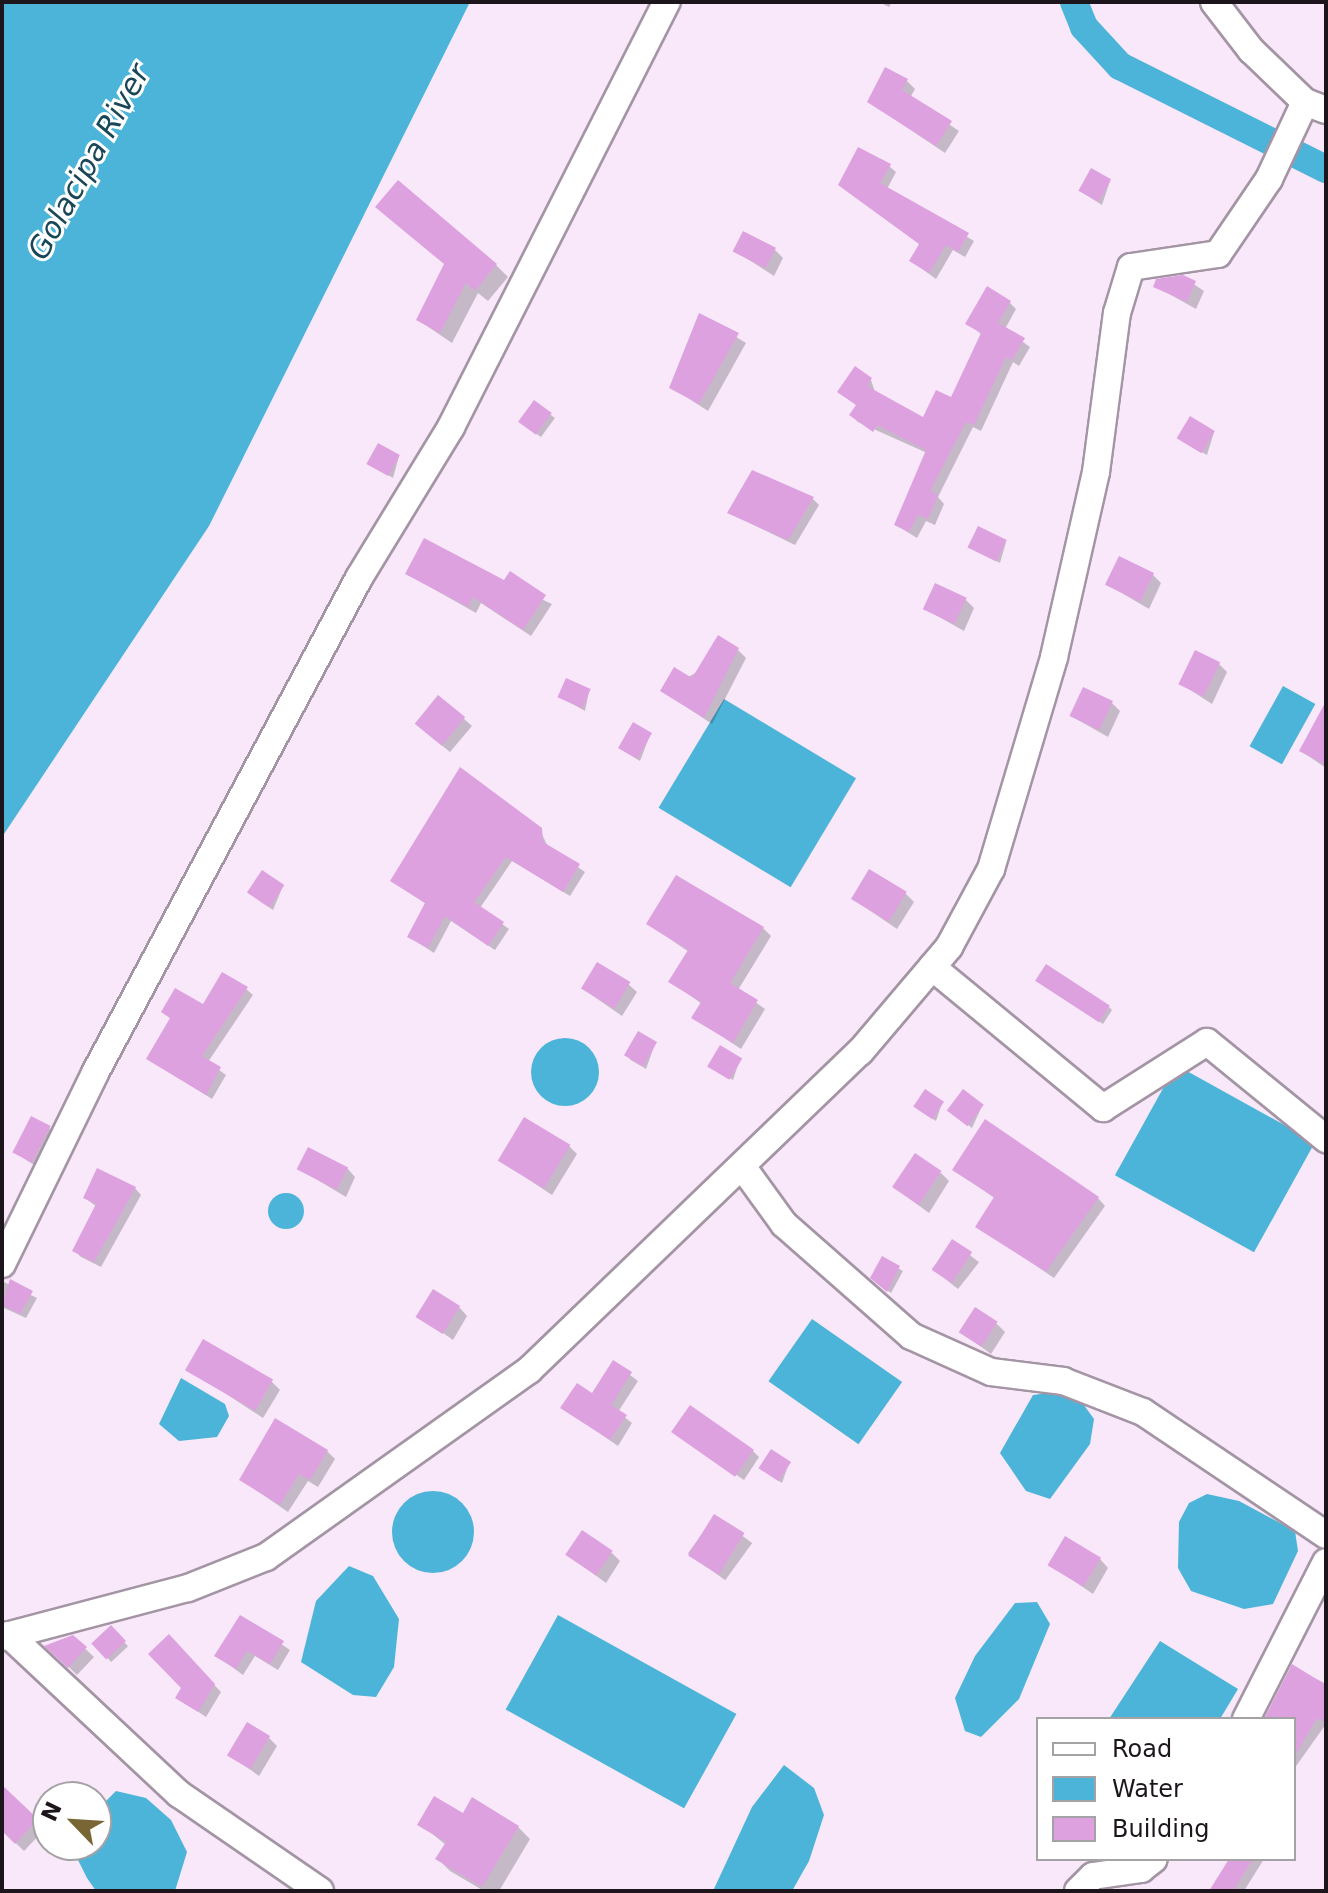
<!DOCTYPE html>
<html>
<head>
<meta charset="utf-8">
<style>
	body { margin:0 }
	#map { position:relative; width:1328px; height:1893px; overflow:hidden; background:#f8e8f9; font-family:"DejaVu Sans",sans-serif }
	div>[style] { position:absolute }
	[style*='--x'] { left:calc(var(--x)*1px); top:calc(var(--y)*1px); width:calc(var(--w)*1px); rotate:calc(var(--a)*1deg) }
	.water>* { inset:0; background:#4bb4d8; transform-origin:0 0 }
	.round { border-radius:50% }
	.shadow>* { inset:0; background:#0003; transform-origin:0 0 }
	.canal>* { height:28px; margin:-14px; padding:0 14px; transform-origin:14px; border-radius:14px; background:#4bb4d8 }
	.building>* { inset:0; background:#dda1e0; transform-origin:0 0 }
	.roads { filter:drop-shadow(2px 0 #a495a5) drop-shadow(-2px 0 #a495a5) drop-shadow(0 2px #a495a5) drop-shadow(0 -2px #a495a5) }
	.minor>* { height:26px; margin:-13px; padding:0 13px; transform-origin:13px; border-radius:13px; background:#fff }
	span { translate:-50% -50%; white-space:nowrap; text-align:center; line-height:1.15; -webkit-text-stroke:6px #fff; paint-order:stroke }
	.water-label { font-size:30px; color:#1a4757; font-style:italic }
	.frame { position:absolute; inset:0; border:4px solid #1c161c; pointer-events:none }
	.legend { position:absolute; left:1036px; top:1717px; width:260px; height:144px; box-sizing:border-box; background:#fff; border:2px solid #a4a2a4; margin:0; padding:10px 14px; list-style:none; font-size:24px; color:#1c161c }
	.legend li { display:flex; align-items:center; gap:16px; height:40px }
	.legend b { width:40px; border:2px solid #a4a2a4 }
	.north { position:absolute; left:32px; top:1781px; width:80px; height:80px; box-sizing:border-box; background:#fff; border:2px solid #a4a2a4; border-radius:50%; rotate:295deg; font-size:22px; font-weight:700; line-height:32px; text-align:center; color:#1c161c }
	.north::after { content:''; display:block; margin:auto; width:28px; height:36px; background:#796635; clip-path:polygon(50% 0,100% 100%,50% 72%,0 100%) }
</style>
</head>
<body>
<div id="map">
	<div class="water">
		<div style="clip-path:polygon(2px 2px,470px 2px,209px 526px,2px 837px)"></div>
		<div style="left:1283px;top:686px;width:37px;height:69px;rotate:29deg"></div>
		<div style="left:724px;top:699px;width:154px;height:127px;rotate:31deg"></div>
		<div class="round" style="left:531px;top:1038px;width:68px;height:68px"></div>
		<div style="left:1176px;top:1065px;width:159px;height:126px;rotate:29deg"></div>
		<div class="round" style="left:268px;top:1193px;width:36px;height:36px"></div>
		<div style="left:812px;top:1319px;width:110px;height:76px;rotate:35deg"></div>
		<div style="clip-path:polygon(181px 1378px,225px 1404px,229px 1416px,217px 1437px,179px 1441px,159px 1424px)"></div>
		<div style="clip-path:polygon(1049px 1393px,1081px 1401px,1094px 1419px,1090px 1444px,1050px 1499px,1026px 1491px,1000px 1453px,1033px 1395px)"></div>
		<div class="round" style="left:392px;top:1491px;width:82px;height:82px"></div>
		<div style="clip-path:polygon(1207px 1494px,1239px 1501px,1295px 1531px,1298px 1551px,1273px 1604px,1244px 1609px,1191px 1591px,1178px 1568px,1179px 1522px,1189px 1503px)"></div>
		<div style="clip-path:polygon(349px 1566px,373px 1576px,399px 1619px,394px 1667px,376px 1697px,353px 1695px,301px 1662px,316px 1601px)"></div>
		<div style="clip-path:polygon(1037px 1602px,1050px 1624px,1019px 1699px,981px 1737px,965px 1731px,955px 1698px,975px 1656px,1015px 1603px)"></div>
		<div style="left:558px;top:1615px;width:204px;height:108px;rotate:29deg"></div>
		<div style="clip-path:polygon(1160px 1641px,1238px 1689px,1220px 1719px,1109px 1719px)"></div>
		<div style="clip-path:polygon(784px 1765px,814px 1788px,824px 1815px,809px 1861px,792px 1891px,713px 1891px,752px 1807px)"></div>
		<div style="clip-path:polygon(116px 1791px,146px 1798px,171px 1820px,187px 1852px,175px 1891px,96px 1891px,87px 1878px,77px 1858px,82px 1845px,96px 1845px,96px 1811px)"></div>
	</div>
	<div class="shadow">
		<div style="clip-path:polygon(879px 2px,892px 2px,889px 7px)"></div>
		<div style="clip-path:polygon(907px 81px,915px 89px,910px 98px,959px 131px,945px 153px,869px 102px)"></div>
		<div style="clip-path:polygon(889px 166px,896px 172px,887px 189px,974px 241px,965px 257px,953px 250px,936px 279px,911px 261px,921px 245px,847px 191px)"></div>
		<div style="clip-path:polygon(1110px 181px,1102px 205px,1080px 191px)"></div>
		<div style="clip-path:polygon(775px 250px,783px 258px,774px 276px,735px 251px)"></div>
		<div style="clip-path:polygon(446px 265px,496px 265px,508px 277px,488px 301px,478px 293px,452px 343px,418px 320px)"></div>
		<div style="clip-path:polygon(1183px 277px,1204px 291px,1196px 309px,1155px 286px)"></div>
		<div style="clip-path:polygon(1009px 302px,1016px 309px,1005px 329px,1030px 347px,1019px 366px,1013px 362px,981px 431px,973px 427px,938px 497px,944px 504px,935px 525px,926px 521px,917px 538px,896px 525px,927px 453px,858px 422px,851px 415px,858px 406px,840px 392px,871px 380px,875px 392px,924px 420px,952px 399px,982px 335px,968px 323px)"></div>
		<div style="clip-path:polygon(700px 315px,746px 343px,708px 411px,671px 387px)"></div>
		<div style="clip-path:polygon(534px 403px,555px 418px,541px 437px,524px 425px)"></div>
		<div style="clip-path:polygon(1214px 432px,1207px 455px,1183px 442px)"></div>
		<div style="clip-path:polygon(399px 456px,393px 478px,369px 464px)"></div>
		<div style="clip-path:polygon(813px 499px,819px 505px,795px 545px,729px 513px)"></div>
		<div style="clip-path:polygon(1006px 542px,1000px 563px,970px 546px)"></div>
		<div style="clip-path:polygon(407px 574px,505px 582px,552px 604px,531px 636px,481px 603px,476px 613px)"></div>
		<div style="clip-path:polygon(1152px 574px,1161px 583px,1149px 609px,1108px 585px)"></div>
		<div style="clip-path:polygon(966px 600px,974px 608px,964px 631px,925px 609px)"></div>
		<div style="clip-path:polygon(738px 650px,746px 658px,712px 724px,662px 691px)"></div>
		<div style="clip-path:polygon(1219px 664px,1227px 672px,1212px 704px,1181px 684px)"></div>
		<div style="clip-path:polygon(589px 691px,585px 711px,560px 697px)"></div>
		<div style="clip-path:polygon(1112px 703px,1120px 711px,1108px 737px,1071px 716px)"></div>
		<div style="clip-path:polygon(463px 718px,472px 726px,450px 752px,425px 732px)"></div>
		<div style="clip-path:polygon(1326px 726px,1326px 768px,1301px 751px)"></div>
		<div style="clip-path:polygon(650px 735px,640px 761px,624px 751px)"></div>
		<div style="clip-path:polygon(540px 830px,548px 847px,585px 872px,570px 896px,512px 861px,480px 908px,509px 929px,495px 950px,451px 921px,434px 953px,409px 937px,426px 904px,393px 881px)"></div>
		<div style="clip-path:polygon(283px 886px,273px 910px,253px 896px)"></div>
		<div style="clip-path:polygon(905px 893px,914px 902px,897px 929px,853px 899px)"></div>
		<div style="clip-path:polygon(648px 924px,763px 928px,771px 936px,738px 990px,765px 1009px,741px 1049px,694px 1018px,702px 1004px,671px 982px,689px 952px)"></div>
		<div style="clip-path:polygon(628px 984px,637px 992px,622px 1016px,583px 989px)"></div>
		<div style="clip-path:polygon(1041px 984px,1109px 1007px,1112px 1010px,1103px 1024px)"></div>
		<div style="clip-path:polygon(246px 989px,253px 995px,208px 1062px,226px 1075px,212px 1099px,148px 1059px,172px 1019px,163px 1012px,203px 1007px)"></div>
		<div style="clip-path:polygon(655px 1044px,646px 1069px,629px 1059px)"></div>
		<div style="clip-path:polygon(740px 1059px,733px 1080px,714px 1069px)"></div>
		<div style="clip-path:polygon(942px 1103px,936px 1121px,919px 1110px)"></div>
		<div style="clip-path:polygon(982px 1106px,972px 1128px,954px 1114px)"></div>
		<div style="clip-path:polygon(49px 1128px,58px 1136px,40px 1169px,14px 1152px)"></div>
		<div style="clip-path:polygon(569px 1146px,577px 1154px,552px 1195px,499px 1160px)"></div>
		<div style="clip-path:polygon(347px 1168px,355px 1177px,346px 1197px,299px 1169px)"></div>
		<div style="clip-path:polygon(954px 1170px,1098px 1198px,1105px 1206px,1054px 1278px,978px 1226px,996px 1199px)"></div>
		<div style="clip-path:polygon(941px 1173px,949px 1181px,929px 1213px,895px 1188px)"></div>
		<div style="clip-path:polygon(135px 1188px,141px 1195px,101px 1267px,81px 1257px,75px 1251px,97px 1207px,85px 1198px)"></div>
		<div style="left:953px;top:1242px;width:33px;height:34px;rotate:38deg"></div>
		<div style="clip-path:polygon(882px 1259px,903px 1271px,891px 1293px,876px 1282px)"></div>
		<div style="clip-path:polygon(2px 1281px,37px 1298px,26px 1318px,2px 1307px)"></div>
		<div style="clip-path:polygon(459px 1307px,467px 1316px,453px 1340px,419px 1316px)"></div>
		<div style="clip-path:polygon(997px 1324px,1005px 1332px,991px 1354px,961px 1332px)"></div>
		<div style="clip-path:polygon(614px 1363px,638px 1381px,618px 1412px,632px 1423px,618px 1446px,563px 1408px,593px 1395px)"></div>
		<div style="clip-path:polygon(188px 1369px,272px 1382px,280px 1390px,263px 1418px)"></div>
		<div style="clip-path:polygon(674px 1433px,752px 1450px,759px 1457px,744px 1480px)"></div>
		<div style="clip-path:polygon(327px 1451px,335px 1459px,318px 1487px,308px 1481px,288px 1512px,241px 1480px)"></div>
		<div style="clip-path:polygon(789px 1463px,782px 1483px,764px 1471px)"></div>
		<div style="left:715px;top:1516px;width:46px;height:46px;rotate:36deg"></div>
		<div style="clip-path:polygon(612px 1553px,620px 1561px,606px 1583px,568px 1555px)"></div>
		<div style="clip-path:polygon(1100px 1559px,1108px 1568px,1093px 1594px,1050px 1565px)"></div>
		<div style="clip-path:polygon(241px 1617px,290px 1650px,278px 1670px,255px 1656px,243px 1675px,217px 1656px)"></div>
		<div style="left:111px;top:1628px;width:25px;height:23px;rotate:47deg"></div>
		<div style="clip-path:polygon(73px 1637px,94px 1657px,77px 1675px,48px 1647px)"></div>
		<div style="clip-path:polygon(169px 1637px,221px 1692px,206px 1717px,178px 1698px,183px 1688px)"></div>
		<div style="clip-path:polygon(1293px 1667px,1326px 1684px,1326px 1724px,1294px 1769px,1294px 1719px,1266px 1719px)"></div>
		<div style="clip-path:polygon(269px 1738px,277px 1746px,259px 1776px,230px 1755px)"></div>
		<div style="clip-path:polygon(2px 1785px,45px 1829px,24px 1851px,2px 1830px)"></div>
		<div style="clip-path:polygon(464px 1816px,518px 1827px,530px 1839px,499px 1891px,484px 1891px,450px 1871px,438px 1859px,446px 1845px,420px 1824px)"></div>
		<div style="clip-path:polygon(1231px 1859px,1264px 1859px,1244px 1891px,1211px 1891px)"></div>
	</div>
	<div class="canal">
		<div style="--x:1074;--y:2;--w:27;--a:68"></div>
		<div style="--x:1084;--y:27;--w:53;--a:47.3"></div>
		<div style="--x:1120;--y:66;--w:230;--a:26.6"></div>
	</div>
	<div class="building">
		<div style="clip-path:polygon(885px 67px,908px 79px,902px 90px,952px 121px,936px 146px,867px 102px)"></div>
		<div style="clip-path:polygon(858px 147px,891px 164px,880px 183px,969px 233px,958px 252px,946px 245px,929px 273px,909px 261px,919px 244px,838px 185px)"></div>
		<div style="left:1091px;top:168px;width:23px;height:26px;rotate:29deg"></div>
		<div style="clip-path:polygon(398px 180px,497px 264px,475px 291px,466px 283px,440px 333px,416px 320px,444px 264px,375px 207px)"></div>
		<div style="left:743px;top:231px;width:37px;height:23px;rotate:27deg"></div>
		<div style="clip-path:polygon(1183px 275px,1196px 281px,1187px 302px,1153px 287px,1156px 279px)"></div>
		<div style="clip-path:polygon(987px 286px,1011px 301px,998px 323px,1025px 338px,1012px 360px,1006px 357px,974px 425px,966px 422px,930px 491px,938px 495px,928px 519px,918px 515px,909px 532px,894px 525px,926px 450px,877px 425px,873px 432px,849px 415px,856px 405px,837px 392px,855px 366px,872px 378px,867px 386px,923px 417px,936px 390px,951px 397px,981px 333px,965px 324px)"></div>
		<div style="clip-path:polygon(699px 313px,739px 333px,699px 404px,669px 388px)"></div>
		<div style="left:534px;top:400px;width:22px;height:27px;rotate:36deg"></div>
		<div style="left:1190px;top:416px;width:29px;height:26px;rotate:31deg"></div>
		<div style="left:378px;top:443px;width:25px;height:24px;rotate:29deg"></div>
		<div style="clip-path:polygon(752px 470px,814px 497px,788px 540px,727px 513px)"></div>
		<div style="left:978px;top:526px;width:32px;height:24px;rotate:26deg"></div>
		<div style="clip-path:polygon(424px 538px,504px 580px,510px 571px,546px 595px,523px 630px,473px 597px,468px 607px,405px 574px)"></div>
		<div style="left:1119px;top:556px;width:39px;height:32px;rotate:26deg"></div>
		<div style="left:935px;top:583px;width:35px;height:29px;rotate:25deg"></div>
		<div style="clip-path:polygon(718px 635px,739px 648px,704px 718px,660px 691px,674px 667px,692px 678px)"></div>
		<div style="left:1195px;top:650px;width:28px;height:38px;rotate:26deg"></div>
		<div style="left:566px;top:678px;width:27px;height:21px;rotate:24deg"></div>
		<div style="left:1083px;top:687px;width:33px;height:32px;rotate:25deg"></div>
		<div style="left:438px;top:695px;width:35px;height:37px;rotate:39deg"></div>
		<div style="clip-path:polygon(1326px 701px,1326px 765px,1299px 751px)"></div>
		<div style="left:633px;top:722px;width:22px;height:30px;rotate:30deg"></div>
		<div style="clip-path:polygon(460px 767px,542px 828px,543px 842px,580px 864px,563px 892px,506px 857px,474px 902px,504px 922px,488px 946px,445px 916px,428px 948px,407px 937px,425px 903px,390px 881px)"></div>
		<div style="left:869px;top:869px;width:44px;height:35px;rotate:31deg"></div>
		<div style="left:262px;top:870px;width:27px;height:27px;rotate:34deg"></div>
		<div style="clip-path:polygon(676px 875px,764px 927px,730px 983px,758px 1000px,733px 1043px,691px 1018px,701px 1002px,668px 982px,688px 950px,646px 924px)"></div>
		<div style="left:597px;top:962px;width:39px;height:31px;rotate:31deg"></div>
		<div style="left:1046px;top:964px;width:76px;height:20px;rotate:33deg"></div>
		<div style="clip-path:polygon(222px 972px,248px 987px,202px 1056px,221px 1067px,206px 1095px,146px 1059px,170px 1018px,161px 1012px,175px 988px,203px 1004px)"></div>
		<div style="left:638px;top:1031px;width:22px;height:28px;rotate:30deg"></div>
		<div style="left:720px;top:1045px;width:26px;height:25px;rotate:31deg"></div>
		<div style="left:925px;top:1089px;width:23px;height:21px;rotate:34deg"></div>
		<div style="left:963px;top:1089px;width:26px;height:27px;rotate:37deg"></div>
		<div style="left:31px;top:1116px;width:22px;height:41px;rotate:27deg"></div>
		<div style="left:524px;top:1117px;width:54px;height:51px;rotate:31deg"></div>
		<div style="clip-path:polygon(985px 1119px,1099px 1197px,1046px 1272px,975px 1227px,994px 1197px,952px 1170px)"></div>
		<div style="left:308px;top:1147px;width:45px;height:25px;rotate:27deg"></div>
		<div style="left:915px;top:1153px;width:32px;height:41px;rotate:34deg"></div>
		<div style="clip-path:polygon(97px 1168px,136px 1187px,94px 1262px,72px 1251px,96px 1204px,83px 1198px)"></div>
		<div style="left:952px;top:1239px;width:24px;height:37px;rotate:33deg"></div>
		<div style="clip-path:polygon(882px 1256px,900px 1266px,887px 1292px,870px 1278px)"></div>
		<div style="clip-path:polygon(10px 1279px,33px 1291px,20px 1314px,2px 1305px)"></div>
		<div style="left:433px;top:1289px;width:32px;height:33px;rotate:32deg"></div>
		<div style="left:975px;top:1307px;width:27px;height:30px;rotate:33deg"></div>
		<div style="left:203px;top:1339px;width:81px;height:36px;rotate:30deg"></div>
		<div style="clip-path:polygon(613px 1360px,632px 1372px,611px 1405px,627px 1415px,610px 1440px,560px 1408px,577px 1383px,592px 1393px)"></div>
		<div style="left:690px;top:1405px;width:78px;height:33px;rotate:35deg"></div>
		<div style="clip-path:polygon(275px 1418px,328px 1450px,310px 1480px,299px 1474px,280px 1505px,239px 1480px)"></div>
		<div style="left:771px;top:1449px;width:24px;height:23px;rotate:33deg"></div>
		<div style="left:714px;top:1514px;width:36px;height:49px;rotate:32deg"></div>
		<div style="left:582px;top:1530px;width:37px;height:30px;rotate:34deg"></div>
		<div style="left:1065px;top:1536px;width:42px;height:34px;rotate:31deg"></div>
		<div style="clip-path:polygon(240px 1615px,284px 1641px,270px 1664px,247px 1651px,236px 1669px,214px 1656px)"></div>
		<div style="left:111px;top:1625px;width:22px;height:27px;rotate:47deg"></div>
		<div style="clip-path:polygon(169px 1634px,215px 1684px,198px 1712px,175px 1698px,181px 1688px,148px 1654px)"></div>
		<div style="clip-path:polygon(73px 1635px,87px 1647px,68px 1668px,44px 1646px)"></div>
		<div style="clip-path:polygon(1292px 1664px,1326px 1685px,1326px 1723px,1317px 1718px,1294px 1757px,1294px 1719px,1264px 1719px)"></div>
		<div style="left:247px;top:1722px;width:27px;height:39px;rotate:31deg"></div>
		<div style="clip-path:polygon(2px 1785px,38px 1819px,15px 1844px,2px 1831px)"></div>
		<div style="clip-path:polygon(434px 1796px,463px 1813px,472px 1797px,519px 1826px,482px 1887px,435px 1859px,446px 1842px,417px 1825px)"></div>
		<div style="clip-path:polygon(1229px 1859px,1253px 1859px,1233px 1891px,1209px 1891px)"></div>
	</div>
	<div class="roads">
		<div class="minor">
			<div style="--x:1214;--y:2;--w:61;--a:52.4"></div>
			<div style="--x:1251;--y:50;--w:75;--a:43.9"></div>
			<div style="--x:1305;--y:102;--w:22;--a:21"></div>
			<div style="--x:932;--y:967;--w:222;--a:39.5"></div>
			<div style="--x:1103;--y:1108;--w:123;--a:-32.4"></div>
			<div style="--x:1207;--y:1042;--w:154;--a:39.2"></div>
			<div style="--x:744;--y:1169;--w:68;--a:54"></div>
			<div style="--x:784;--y:1224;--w:169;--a:41.4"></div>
			<div style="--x:911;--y:1336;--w:88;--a:24.2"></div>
			<div style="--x:991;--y:1372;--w:73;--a:7.1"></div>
			<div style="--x:1063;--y:1381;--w:86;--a:21.2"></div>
			<div style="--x:1143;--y:1412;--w:220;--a:33.9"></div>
			<div style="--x:2;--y:1264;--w:212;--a:-64"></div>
			<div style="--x:95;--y:1073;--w:561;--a:-61.93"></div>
			<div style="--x:359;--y:578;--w:177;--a:-58.6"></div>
			<div style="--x:451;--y:427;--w:477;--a:-63.1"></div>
			<div style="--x:9;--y:1635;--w:233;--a:43.1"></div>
			<div style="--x:179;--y:1794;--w:171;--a:34.5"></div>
			<div style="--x:2;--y:1637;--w:192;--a:-14.8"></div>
			<div style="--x:188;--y:1588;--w:84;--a:-21.7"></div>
			<div style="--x:266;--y:1557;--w:323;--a:-35.4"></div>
			<div style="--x:529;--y:1370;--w:459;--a:-43.9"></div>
			<div style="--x:860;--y:1052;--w:138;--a:-49.7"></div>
			<div style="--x:949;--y:947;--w:89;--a:-61.7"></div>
			<div style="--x:991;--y:869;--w:221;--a:-73.4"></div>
			<div style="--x:1054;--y:657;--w:190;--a:-77.2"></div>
			<div style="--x:1096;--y:472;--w:160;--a:-82.5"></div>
			<div style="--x:1117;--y:313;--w:48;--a:-73.1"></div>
			<div style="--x:1131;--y:267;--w:88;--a:-8.5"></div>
			<div style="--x:1218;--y:254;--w:91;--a:-55.8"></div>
			<div style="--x:1269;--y:179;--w:85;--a:-64.9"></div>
			<div style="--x:1246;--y:1719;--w:176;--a:-63"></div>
			<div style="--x:1078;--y:1891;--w:21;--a:-45"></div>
			<div style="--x:1093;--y:1876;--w:49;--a:-8.3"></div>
			<div style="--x:1141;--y:1869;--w:16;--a:-38"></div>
		</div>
	</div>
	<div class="water-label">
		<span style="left:89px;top:162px;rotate:-61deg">Golacipa River</span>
	</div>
	<div class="frame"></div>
	<ul class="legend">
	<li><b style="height:10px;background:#fff"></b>Road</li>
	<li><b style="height:22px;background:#4bb4d8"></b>Water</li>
	<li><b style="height:22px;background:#dda1e0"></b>Building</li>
	</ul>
	<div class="north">N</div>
</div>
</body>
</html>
